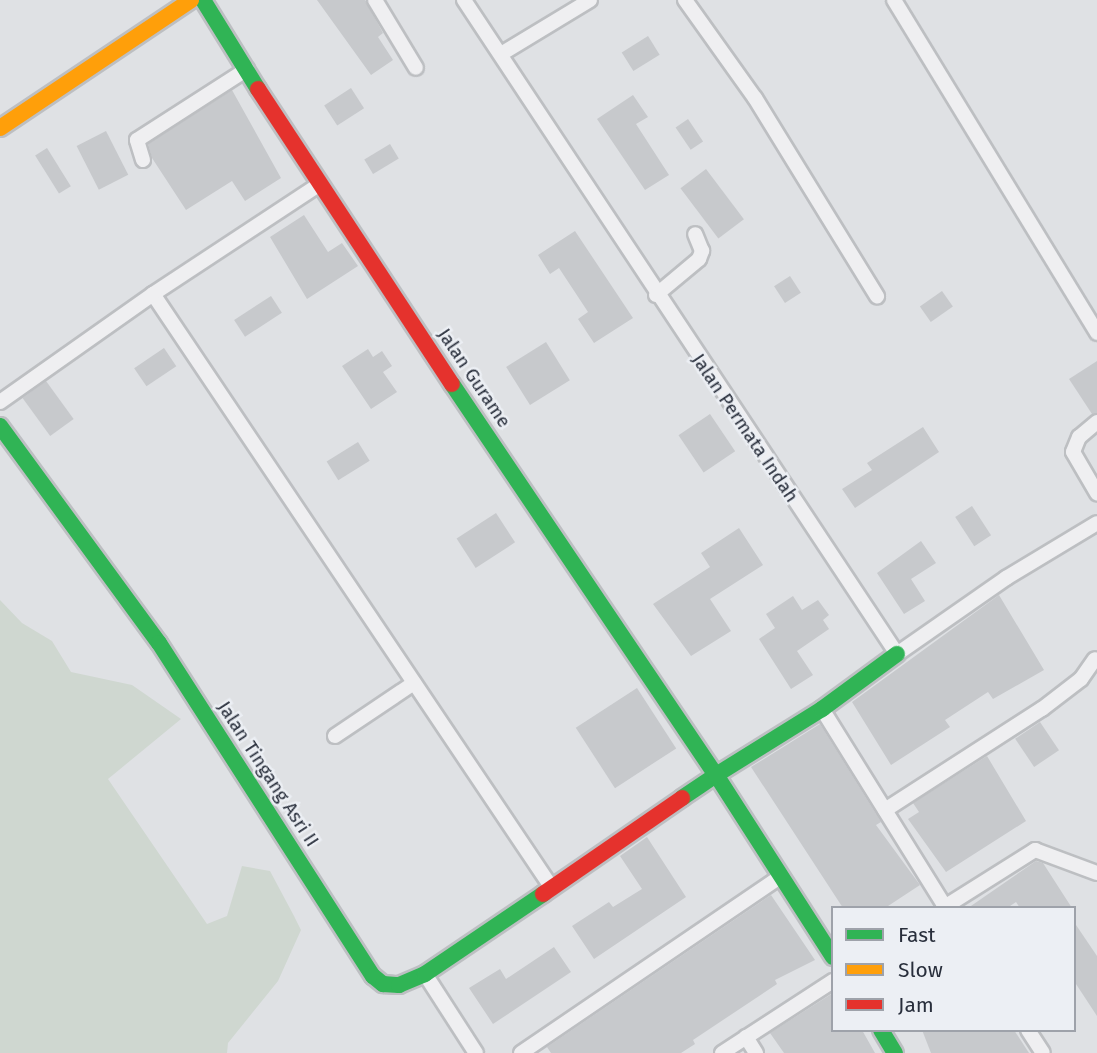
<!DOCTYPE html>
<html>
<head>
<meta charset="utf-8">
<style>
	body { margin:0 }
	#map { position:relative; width:1097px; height:1053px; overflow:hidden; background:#dfe1e4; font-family:"Fira Sans",sans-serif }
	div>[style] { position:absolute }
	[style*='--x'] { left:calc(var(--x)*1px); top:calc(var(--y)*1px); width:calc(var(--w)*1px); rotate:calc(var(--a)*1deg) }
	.green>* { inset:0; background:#cfd7d0 }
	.building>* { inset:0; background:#c7c9cc; transform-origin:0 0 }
	.roads { filter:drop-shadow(2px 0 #bdbfc2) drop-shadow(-2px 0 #bdbfc2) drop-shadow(0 2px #bdbfc2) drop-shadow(0 -2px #bdbfc2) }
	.street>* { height:14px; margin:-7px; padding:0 7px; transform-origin:7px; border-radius:7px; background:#efeff1 }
	.fast>* { height:16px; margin:-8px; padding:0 8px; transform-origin:8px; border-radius:8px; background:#30b455 }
	.slow>* { height:16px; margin:-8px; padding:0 8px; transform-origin:8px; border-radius:8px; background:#ff9f0a }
	.jam>* { height:16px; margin:-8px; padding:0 8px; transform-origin:8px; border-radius:8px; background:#e5322d }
	span { translate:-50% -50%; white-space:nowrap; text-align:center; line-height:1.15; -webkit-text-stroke:5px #eceff4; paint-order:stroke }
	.street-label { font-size:19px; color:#282e3b }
	.legend { position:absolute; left:831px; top:906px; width:245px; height:126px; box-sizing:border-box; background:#eceff4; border:2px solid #9ea2aa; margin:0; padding:9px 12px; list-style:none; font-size:21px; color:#282e3b }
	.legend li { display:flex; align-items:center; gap:14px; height:35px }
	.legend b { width:35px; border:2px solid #9ea2aa }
</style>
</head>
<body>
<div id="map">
	<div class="green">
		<div style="clip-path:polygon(0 600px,22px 623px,52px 641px,71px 672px,132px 685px,181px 719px,108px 779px,207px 924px,227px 916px,242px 866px,270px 871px,294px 916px,301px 930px,278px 981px,228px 1043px,227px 1053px,0 1053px)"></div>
	</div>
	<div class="building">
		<div style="clip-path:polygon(317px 0,365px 0,383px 33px,378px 37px,393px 60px,371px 75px)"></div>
		<div style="left:648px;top:36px;width:22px;height:31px;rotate:58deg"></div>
		<div style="left:351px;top:88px;width:24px;height:32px;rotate:57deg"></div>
		<div style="clip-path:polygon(232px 90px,281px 178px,245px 201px,232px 181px,186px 210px,152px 158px,148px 144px)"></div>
		<div style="clip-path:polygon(633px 95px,648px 117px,636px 124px,669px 175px,645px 190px,597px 119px)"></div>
		<div style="left:688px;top:119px;width:27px;height:15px;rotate:56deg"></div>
		<div style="left:106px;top:131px;width:49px;height:33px;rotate:63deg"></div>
		<div style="left:390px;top:144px;width:17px;height:30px;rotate:59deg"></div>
		<div style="left:47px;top:148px;width:45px;height:14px;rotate:58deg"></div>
		<div style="left:706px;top:169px;width:63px;height:32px;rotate:53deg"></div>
		<div style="clip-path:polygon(304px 215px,328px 252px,342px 243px,358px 266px,307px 299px,270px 237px)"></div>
		<div style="clip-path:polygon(575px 231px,633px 318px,594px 343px,578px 319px,588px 312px,559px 268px,550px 274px,538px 255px)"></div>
		<div style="left:790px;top:276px;width:20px;height:19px;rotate:57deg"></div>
		<div style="left:942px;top:291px;width:19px;height:27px;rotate:55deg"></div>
		<div style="left:271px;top:296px;width:20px;height:44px;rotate:57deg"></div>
		<div style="left:546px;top:342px;width:45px;height:47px;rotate:58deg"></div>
		<div style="left:164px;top:348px;width:22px;height:36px;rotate:56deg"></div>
		<div style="clip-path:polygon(368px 349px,373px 357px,382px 351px,392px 366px,383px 372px,397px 392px,371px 409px,342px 366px)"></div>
		<div style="clip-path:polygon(1097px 361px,1097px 413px,1092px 414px,1069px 379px)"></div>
		<div style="left:46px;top:381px;width:47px;height:29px;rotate:54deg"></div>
		<div style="left:710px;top:414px;width:45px;height:38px;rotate:56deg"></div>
		<div style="clip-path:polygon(923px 427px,939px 452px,855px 508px,842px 489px,872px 470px,867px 463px)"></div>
		<div style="left:358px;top:442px;width:22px;height:37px;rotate:58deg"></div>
		<div style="left:972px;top:506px;width:35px;height:20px;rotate:57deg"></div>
		<div style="left:496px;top:513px;width:35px;height:47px;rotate:57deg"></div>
		<div style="clip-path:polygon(739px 528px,763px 565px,710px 599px,731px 631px,691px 656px,653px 604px,710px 567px,701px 553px)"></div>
		<div style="clip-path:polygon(921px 541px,936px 563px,911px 579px,925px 601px,904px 614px,877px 573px)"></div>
		<div style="clip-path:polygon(999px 595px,1044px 670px,993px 699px,988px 692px,945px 720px,950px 727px,891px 765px,852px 702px)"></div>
		<div style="clip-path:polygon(793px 596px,802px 610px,818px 600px,829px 615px,823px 620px,829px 629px,797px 651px,813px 675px,791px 689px,759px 639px,775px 628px,766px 614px)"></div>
		<div style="left:637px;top:688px;width:72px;height:73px;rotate:57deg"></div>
		<div style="left:1040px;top:722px;width:34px;height:30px;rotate:56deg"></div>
		<div style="clip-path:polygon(820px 724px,881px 822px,876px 825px,920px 885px,885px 908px,843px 908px,751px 767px)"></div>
		<div style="clip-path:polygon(987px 756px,1026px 821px,946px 872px,908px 819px,919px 812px,913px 803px)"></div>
		<div style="clip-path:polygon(647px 837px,686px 897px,594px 959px,572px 926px,609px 902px,613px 907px,642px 889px,620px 856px)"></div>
		<div style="clip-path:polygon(1036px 861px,1043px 863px,1072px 908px,1020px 908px,1016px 902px,1007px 908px,968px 908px)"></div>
		<div style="clip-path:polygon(771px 895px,815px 960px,775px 980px,777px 984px,693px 1040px,695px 1044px,681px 1053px,551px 1053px,547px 1047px)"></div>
		<div style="clip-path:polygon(1074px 922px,1097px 956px,1097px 1016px,1074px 981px)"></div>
		<div style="clip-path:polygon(554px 947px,571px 972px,493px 1024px,469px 988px,500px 969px,506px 979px)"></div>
		<div style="clip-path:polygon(833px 993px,833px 1030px,862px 1030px,875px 1053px,784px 1053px,770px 1033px)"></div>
		<div style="clip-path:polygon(922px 1030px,1014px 1030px,1029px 1053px,931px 1053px)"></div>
	</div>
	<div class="roads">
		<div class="street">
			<div style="--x:375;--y:0;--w:79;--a:58.9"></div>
			<div style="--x:464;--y:0;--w:784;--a:56.49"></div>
			<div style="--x:897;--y:654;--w:133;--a:-34.9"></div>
			<div style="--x:1006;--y:578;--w:106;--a:-31.1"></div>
			<div style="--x:685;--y:0;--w:120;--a:54.5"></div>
			<div style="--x:755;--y:98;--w:233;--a:58.4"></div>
			<div style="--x:894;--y:0;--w:390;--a:58.6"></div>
			<div style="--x:501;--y:54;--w:104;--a:-31.2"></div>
			<div style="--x:143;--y:160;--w:21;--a:-107"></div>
			<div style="--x:137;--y:140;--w:131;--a:-32.8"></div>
			<div style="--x:320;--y:184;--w:200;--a:146.6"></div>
			<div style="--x:153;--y:294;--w:712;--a:56.11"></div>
			<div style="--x:656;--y:295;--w:56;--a:-39.9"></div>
			<div style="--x:699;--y:259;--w:9;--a:-69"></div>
			<div style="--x:702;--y:251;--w:18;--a:-112"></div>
			<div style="--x:0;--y:402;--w:187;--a:-35.2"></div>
			<div style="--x:1097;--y:422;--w:23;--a:140"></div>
			<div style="--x:1079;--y:437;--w:16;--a:112"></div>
			<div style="--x:1073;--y:452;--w:48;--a:59.7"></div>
			<div style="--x:822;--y:709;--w:234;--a:58.1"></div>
			<div style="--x:335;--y:736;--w:95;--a:-33.9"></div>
			<div style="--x:885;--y:810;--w:187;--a:-32.8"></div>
			<div style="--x:1042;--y:709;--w:49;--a:-37.6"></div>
			<div style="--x:1081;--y:679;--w:24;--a:-55"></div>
			<div style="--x:943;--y:908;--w:109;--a:-32.2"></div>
			<div style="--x:1035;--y:850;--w:66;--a:20.4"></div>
			<div style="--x:425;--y:974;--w:94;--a:57.2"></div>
			<div style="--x:1028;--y:1030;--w:27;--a:57"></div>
			<div style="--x:746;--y:1037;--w:19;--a:58"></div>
			<div style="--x:521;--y:1053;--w:313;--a:-34.2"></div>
			<div style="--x:722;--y:1053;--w:132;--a:-33"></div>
		</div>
		<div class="fast">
			<div style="--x:203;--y:0;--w:105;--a:58.3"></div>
			<div style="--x:452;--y:384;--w:472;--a:56"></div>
			<div style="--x:716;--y:775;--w:41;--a:145.9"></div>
			<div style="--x:0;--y:426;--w:269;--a:53.8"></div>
			<div style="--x:159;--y:643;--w:396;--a:57.3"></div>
			<div style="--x:373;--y:976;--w:13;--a:39"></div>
			<div style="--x:383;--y:984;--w:16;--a:4"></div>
			<div style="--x:399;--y:985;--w:28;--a:-23"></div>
			<div style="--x:425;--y:974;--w:143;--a:-34.1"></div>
			<div style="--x:833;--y:957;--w:216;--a:-122.7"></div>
			<div style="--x:716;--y:775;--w:125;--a:-31.9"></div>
			<div style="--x:822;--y:709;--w:93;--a:-36.3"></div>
			<div style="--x:881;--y:1030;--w:27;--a:59"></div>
		</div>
		<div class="slow">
			<div style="--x:0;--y:128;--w:230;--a:-33.8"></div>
		</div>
		<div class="jam">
			<div style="--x:258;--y:89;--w:353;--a:56.7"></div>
			<div style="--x:543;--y:894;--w:169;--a:-34.6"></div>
		</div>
	</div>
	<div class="street-label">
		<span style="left:474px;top:378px;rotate:56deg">Jalan Gurame</span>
		<span style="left:745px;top:428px;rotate:56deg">Jalan Permata Indah</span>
		<span style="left:268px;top:774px;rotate:57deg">Jalan Tingang Asri II</span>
	</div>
	<ul class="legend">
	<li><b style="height:9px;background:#30b455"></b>Fast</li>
	<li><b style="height:9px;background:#ff9f0a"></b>Slow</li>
	<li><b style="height:9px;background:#e5322d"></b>Jam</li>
	</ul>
</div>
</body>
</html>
